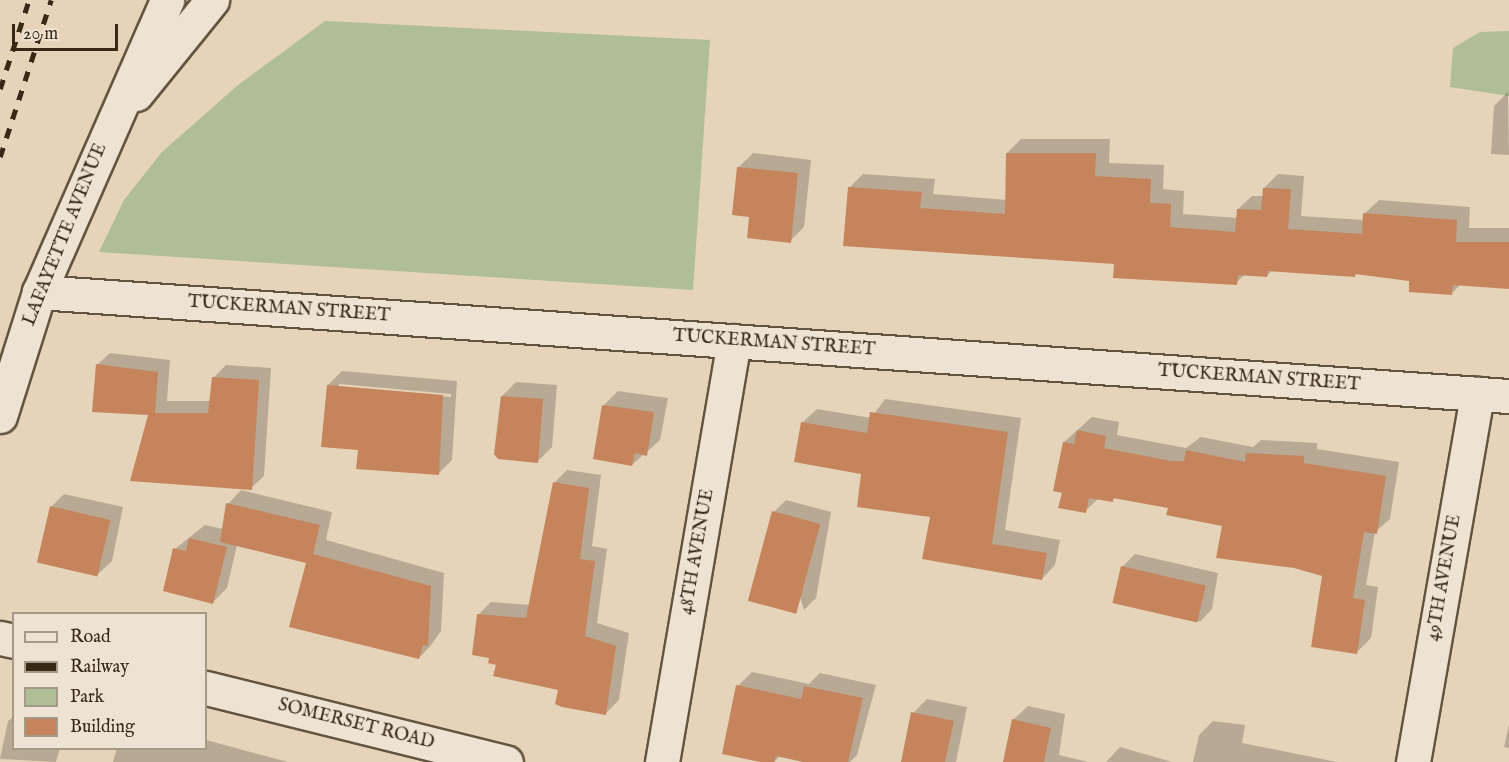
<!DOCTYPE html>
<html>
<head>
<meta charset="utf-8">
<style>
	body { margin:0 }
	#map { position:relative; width:1509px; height:762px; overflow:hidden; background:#e5d4b9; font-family:"IM FELL English",serif }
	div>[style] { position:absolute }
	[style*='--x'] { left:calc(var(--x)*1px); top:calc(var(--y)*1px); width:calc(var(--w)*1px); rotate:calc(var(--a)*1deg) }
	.green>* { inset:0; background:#afbe94 }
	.shadow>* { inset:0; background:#0003 }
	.building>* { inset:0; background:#c6845d; transform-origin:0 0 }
	.roads { filter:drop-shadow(2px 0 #63543f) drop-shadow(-2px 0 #63543f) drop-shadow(0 2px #63543f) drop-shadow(0 -2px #63543f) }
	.street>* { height:33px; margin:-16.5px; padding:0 16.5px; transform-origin:16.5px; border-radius:16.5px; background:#eee3d2 }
	.rail>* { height:4.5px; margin-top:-2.25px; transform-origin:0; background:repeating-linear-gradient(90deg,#382916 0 10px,transparent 0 20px) }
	span { translate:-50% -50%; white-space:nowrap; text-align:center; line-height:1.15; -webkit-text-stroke:6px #eee3d2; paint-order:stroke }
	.street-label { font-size:18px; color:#382916 }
	.legend { position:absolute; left:12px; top:612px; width:195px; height:138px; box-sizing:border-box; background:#eee3d2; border:2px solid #a59987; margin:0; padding:8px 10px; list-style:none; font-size:18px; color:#382916 }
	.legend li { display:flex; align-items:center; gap:12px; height:30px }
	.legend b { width:30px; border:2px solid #a59987 }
	.scale { position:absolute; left:12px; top:24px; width:106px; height:27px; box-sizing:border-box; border:3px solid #382916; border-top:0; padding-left:8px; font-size:18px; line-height:21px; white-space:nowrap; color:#382916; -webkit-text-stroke:4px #eee3d2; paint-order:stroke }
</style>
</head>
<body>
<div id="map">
	<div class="green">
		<div style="clip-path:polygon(325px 21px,710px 40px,693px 290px,99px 252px,124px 200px,162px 152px,238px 85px)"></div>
		<div style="clip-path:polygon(1509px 31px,1509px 96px,1450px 87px,1453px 48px,1480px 32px)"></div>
	</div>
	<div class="shadow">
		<div style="clip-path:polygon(1508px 92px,1509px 155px,1491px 154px,1494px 106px)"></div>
		<div style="clip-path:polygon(1021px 139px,1110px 139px,1109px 163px,1164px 165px,1163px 189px,1184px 191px,1183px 214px,1238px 218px,1238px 209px,1252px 196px,1263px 196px,1264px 188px,1278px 174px,1304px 176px,1301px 216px,1364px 220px,1365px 213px,1379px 200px,1470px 207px,1469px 228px,1509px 228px,1509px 287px,1461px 284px,1452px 293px,1411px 280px,1358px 272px,1355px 276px,1272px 270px,1267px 276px,1245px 274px,1236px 283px,1116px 263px,845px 244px,849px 188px,863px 174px,935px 179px,933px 194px,1007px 200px,1007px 153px)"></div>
		<div style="clip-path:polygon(753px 153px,811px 160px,804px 227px,790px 241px,750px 216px,738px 168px)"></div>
		<div style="clip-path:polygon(110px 353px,170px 360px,167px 401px,211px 401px,213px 378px,226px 365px,271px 368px,264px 476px,251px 488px,150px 414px,97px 365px)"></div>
		<div style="clip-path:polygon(evenodd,342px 371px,457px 381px,452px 460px,438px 474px,359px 449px,328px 385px,342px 371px,339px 384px,451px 394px,451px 397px,339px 387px,339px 384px)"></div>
		<div style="clip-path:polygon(516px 382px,557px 385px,552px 447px,538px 461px,502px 396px)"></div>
		<div style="clip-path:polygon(618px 391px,668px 398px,660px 440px,632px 465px,604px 405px)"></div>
		<div style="clip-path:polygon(885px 399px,1021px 418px,1005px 530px,1060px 540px,1055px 565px,1042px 579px,863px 473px,803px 422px,817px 409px,871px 418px)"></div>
		<div style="clip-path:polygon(1092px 417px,1119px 422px,1117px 435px,1186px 448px,1201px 437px,1253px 447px,1261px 440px,1317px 443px,1317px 449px,1399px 462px,1390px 519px,1375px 532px,1366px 585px,1378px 587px,1371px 638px,1357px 652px,1323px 575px,1224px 525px,1170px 507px,1116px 497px,1112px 501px,1099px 498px,1085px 511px,1063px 492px,1064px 442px)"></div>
		<div style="clip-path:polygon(567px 470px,601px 475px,592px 546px,607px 549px,597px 623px,629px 633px,619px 700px,606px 713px,560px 689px,497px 663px,490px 657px,478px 615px,491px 602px,530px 605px,554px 483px)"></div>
		<div style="clip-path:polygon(241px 490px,332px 512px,326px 540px,444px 573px,441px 631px,432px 644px,419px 658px,308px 562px,237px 545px,227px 588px,213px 602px,175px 549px,205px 525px,223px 529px,228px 504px)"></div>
		<div style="clip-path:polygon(64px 494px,123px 507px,112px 561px,98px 574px,51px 507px)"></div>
		<div style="clip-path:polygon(786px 500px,831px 512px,816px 598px,804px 610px,774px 512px)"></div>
		<div style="clip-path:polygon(1135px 554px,1218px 573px,1212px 609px,1200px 622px,1122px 567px)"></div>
		<div style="clip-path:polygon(752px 672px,809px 684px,820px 673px,876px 685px,857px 755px,850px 762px,810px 762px,781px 755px,774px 762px,768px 762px,738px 686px)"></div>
		<div style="clip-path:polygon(927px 699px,967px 707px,956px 762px,903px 762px,913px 713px)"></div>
		<div style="clip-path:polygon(1028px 706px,1065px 714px,1059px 755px,1088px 762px,1004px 762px,1013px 720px)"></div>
		<div style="clip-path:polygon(14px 716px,14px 748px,60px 748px,56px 762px,0 759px,8px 721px)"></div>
		<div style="clip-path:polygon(1213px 721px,1245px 725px,1242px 743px,1337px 762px,1193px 762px,1199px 735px)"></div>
		<div style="clip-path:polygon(1509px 725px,1509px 748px,1504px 747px)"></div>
		<div style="clip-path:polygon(206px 740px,288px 762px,113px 762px,117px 748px,206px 748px)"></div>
		<div style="clip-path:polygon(1120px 747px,1172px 762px,1106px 762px)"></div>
	</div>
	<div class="building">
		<div style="clip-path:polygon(1006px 153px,1096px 153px,1095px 176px,1151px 179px,1150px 203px,1171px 204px,1170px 227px,1235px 232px,1237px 209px,1261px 210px,1263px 188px,1291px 189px,1288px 229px,1362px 234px,1363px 213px,1457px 220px,1456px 242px,1509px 242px,1509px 289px,1453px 285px,1452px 295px,1409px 292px,1409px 281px,1355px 274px,1355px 277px,1268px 271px,1267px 277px,1238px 275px,1237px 285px,1113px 278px,1114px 264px,843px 246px,848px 187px,922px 192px,920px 208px,1005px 214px)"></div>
		<div style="clip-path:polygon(737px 167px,798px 173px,791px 243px,747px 238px,749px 217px,732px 215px)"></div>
		<div style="clip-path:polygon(96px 364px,158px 372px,155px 413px,208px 413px,212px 377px,259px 380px,252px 490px,130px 481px,148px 415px,92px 412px)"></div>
		<div style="clip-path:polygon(327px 385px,443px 395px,439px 475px,356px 469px,358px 450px,321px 447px)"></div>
		<div style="clip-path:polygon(501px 396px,543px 399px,538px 463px,498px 459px,494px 454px)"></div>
		<div style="clip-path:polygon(602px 405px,654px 412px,647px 456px,635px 453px,632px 466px,593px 459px)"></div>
		<div style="clip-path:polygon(870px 412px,1008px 432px,992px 544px,1047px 553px,1042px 580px,922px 559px,930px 517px,857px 507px,861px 474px,794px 462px,801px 422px,867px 433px)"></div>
		<div style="clip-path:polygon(1077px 430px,1106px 436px,1104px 448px,1171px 461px,1184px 461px,1186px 450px,1245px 462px,1246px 453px,1304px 456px,1304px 463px,1386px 476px,1377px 534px,1364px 532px,1353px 598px,1365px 600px,1357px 654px,1311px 647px,1322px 576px,1294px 568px,1216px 558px,1222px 526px,1166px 515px,1168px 508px,1113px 498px,1113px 502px,1089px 498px,1086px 513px,1058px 508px,1062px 493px,1053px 491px,1063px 442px,1074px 444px)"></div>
		<div style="clip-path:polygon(553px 482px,589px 488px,580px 559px,595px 561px,585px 636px,616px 646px,606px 715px,562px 707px,555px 704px,558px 690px,493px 676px,496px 665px,488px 663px,489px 658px,472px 655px,477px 614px,526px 618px)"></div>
		<div style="clip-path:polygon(226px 503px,320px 525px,313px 554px,431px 586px,428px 646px,423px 645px,419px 659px,289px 627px,306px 563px,220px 542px)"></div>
		<div style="left:50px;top:506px;width:62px;height:58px;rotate:13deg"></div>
		<div style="left:772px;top:511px;width:50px;height:93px;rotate:15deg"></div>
		<div style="clip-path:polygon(189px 538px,227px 547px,213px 604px,163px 591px,173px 548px,186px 551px)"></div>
		<div style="left:1121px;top:566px;width:87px;height:38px;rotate:13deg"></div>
		<div style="clip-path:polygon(736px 685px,801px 699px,804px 686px,863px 698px,848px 762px,803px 762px,776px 756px,774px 762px,760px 762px,722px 754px)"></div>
		<div style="clip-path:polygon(911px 712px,954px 721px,945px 762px,901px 762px)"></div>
		<div style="clip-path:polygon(1012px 719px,1051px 728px,1044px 762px,1003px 762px)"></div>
	</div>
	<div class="roads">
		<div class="street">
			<div style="--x:136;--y:94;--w:121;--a:-51"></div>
			<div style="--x:39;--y:292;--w:1474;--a:4.05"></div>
			<div style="--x:0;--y:416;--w:130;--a:-72.5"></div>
			<div style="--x:39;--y:292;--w:319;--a:-66.3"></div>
			<div style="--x:0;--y:638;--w:14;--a:12"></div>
			<div style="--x:206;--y:688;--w:309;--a:13.9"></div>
			<div style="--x:662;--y:762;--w:427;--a:-80.3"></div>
			<div style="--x:1413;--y:762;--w:374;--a:-80.1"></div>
		</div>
	</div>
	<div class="rail">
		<div style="--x:0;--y:89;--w:94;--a:-72"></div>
		<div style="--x:0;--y:157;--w:165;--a:-72"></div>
	</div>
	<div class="street-label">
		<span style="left:66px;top:235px;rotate:-68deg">LAFAYETTE AVENUE</span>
		<span style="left:289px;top:310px;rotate:4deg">TUCKERMAN STREET</span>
		<span style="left:774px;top:344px;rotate:4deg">TUCKERMAN STREET</span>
		<span style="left:1259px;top:379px;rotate:4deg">TUCKERMAN STREET</span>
		<span style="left:698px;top:552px;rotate:-80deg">48TH AVENUE</span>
		<span style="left:1445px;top:578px;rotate:-80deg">49TH AVENUE</span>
		<span style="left:356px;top:725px;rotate:14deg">SOMERSET ROAD</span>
	</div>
	<ul class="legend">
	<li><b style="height:8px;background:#eee3d2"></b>Road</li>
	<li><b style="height:8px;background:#382916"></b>Railway</li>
	<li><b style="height:16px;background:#afbe94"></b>Park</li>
	<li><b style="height:16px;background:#c6845d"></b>Building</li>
	</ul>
	<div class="scale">20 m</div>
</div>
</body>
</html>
